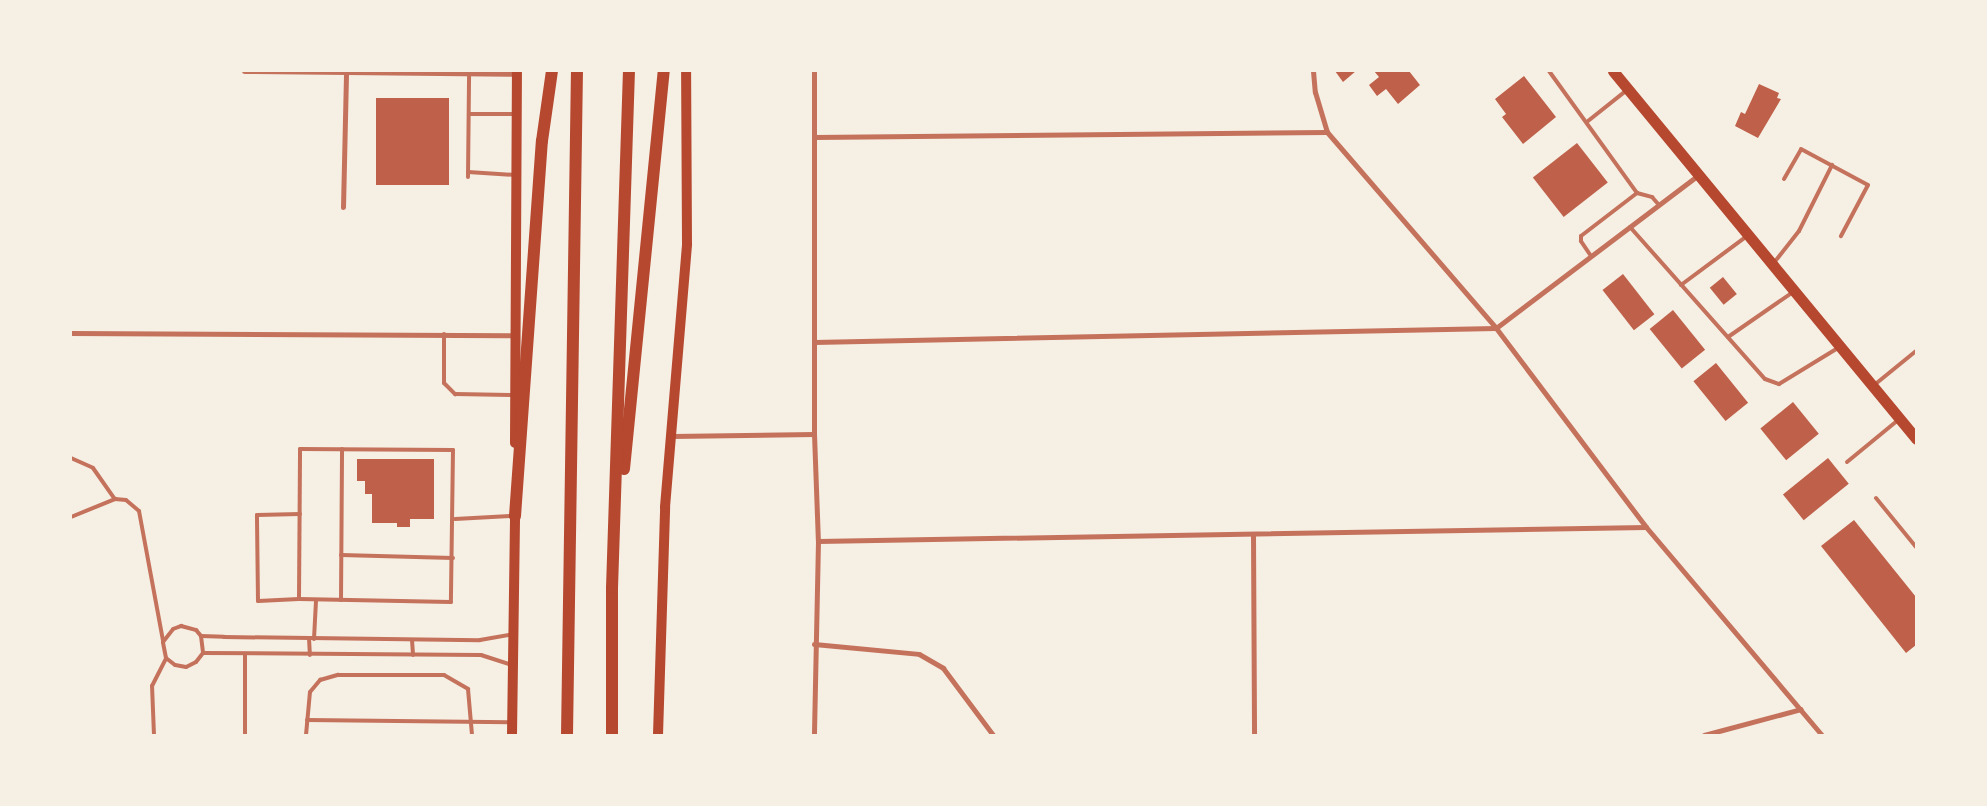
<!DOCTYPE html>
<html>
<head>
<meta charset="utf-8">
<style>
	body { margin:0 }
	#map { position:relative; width:1987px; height:806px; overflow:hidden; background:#f6efe4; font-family:"Work Sans",sans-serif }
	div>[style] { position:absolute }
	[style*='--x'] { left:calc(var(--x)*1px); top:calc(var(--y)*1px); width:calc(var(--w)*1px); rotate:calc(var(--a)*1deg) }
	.building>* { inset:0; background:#bf614a; transform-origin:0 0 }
	.service>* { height:4px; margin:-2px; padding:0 2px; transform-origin:2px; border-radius:2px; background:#c5725c }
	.minor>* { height:5px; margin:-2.5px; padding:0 2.5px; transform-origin:2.5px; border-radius:2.5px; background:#c5725c }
	.secondary>* { height:10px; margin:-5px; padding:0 5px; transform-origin:5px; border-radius:5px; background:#b5482f }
	.primary>* { height:11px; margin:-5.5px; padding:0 5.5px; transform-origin:5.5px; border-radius:5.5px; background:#b5482f }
	.motorway>* { height:12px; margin:-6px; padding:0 6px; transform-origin:6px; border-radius:6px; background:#b5482f }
	span { translate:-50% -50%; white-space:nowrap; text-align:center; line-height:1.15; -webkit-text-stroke:4.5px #f6efe4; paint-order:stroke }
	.frame { position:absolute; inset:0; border:72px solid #f6efe4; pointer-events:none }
</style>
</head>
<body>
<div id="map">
	<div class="building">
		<div style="clip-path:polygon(1335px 71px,1356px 71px,1343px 82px)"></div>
		<div style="clip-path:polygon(1374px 71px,1409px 71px,1420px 85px,1398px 104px,1386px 89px,1377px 96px,1369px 85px,1379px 77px)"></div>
		<div style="clip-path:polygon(1524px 76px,1556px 117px,1523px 144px,1502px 117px,1506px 114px,1495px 99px)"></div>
		<div style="clip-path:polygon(1759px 84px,1779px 93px,1777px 98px,1781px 99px,1758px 138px,1735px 126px,1741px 112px,1745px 114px)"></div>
		<div style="left:376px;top:98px;width:73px;height:87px"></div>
		<div style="left:1577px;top:143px;width:50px;height:56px;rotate:52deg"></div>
		<div style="left:1623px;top:274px;width:51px;height:26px;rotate:52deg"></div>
		<div style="left:1723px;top:277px;width:22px;height:17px;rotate:51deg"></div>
		<div style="left:1673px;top:310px;width:51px;height:30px;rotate:51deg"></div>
		<div style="left:1716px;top:363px;width:51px;height:29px;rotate:51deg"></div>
		<div style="left:1793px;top:402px;width:41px;height:42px;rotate:51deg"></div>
		<div style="left:1828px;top:458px;width:33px;height:58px;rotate:51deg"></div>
		<div style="clip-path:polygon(357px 459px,434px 459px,434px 519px,410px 519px,410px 527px,397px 527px,397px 523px,372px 523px,372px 494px,365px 494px,365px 481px,357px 481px)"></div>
		<div style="clip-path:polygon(1854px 520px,1916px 597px,1916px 645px,1906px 653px,1821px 546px)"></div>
	</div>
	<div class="service">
		<div style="--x:1549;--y:71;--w:150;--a:54.2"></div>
		<div style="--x:1637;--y:193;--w:16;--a:15"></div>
		<div style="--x:1652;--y:197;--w:11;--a:49"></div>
		<div style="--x:469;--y:114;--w:47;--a:0"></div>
		<div style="--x:1588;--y:121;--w:50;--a:-38.5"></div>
		<div style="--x:468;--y:172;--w:48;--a:3.6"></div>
		<div style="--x:468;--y:177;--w:103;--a:-89.4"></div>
		<div style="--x:1784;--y:179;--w:34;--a:-60"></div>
		<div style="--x:1801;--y:149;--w:76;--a:28.2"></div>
		<div style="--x:1868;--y:185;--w:58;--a:117.9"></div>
		<div style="--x:1630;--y:227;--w:203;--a:48.4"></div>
		<div style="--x:1765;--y:379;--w:15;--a:20"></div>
		<div style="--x:1779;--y:384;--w:69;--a:-31.4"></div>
		<div style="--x:1591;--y:256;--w:18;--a:-124"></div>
		<div style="--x:1581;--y:241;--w:5;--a:-90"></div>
		<div style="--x:1581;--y:236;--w:71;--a:-37.5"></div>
		<div style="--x:1773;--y:264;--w:42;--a:-51.8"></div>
		<div style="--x:1799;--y:231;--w:74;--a:-63.4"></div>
		<div style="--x:1681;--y:285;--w:82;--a:-36.6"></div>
		<div style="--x:444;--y:334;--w:49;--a:90"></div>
		<div style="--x:444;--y:383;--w:16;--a:45"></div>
		<div style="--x:455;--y:394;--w:60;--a:1"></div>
		<div style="--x:1728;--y:337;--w:79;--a:-34.7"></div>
		<div style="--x:1873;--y:386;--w:55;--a:-39.1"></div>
		<div style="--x:300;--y:449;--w:153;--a:0.4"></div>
		<div style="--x:453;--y:450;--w:152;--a:90.8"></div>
		<div style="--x:451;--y:602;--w:152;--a:-178.9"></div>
		<div style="--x:299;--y:599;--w:150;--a:-89.6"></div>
		<div style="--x:71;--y:458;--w:24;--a:24"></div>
		<div style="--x:93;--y:468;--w:38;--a:55"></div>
		<div style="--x:1847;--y:462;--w:65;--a:-39.4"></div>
		<div style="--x:1876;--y:498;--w:63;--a:50.8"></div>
		<div style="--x:71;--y:517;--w:48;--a:-22.2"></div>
		<div style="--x:115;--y:499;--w:11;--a:5"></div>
		<div style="--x:126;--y:500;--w:17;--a:40"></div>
		<div style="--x:139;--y:511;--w:131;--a:79.5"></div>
		<div style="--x:455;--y:519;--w:58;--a:-3"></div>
		<div style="--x:341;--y:555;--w:112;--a:1.5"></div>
		<div style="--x:299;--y:599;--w:41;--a:177.2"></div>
		<div style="--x:258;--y:601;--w:86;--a:-90.7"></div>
		<div style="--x:257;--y:515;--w:43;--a:-1.3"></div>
		<div style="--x:341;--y:600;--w:151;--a:-89.6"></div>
		<div style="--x:201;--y:636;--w:17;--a:83"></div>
		<div style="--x:203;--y:653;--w:11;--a:128"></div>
		<div style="--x:196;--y:662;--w:11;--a:153"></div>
		<div style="--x:186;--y:667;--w:11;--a:-170"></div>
		<div style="--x:175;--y:665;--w:11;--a:-142"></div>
		<div style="--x:166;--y:658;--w:16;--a:-101"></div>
		<div style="--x:163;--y:642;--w:16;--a:-52"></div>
		<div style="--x:173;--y:629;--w:9;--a:-21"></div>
		<div style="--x:181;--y:626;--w:16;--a:15"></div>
		<div style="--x:196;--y:630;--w:8;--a:50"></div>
		<div style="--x:201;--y:636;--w:23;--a:2"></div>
		<div style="--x:224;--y:637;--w:256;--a:0.7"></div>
		<div style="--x:480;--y:640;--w:34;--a:-10"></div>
		<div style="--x:309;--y:638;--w:17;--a:87"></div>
		<div style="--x:314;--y:639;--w:39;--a:-87"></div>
		<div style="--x:412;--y:640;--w:15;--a:86"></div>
		<div style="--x:203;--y:653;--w:278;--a:0.4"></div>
		<div style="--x:481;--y:655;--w:33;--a:18"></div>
		<div style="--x:307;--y:720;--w:205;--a:0.6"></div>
		<div style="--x:154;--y:735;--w:49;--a:-92.3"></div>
		<div style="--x:152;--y:686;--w:31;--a:-63"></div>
		<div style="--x:245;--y:735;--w:80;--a:-90"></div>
		<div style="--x:306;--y:735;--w:43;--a:-84.7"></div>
		<div style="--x:310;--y:692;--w:16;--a:-50"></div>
		<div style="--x:320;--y:680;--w:19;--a:-16"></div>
		<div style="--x:338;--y:675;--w:106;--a:0"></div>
		<div style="--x:444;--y:675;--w:28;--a:30"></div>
		<div style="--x:468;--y:689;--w:46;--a:85"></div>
	</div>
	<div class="minor">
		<div style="--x:244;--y:71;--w:273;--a:0.6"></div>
		<div style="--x:814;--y:71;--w:363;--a:90"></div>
		<div style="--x:814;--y:434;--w:107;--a:87.9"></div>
		<div style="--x:818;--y:541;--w:194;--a:91.2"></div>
		<div style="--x:1313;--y:71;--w:21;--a:85"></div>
		<div style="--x:1315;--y:92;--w:42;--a:73.3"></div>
		<div style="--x:1327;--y:132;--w:259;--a:49.2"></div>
		<div style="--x:1496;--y:328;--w:249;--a:53"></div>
		<div style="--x:1646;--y:527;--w:272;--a:49.8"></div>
		<div style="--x:814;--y:137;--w:513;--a:-0.56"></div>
		<div style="--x:343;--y:207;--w:135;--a:-88.7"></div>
		<div style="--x:71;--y:333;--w:444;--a:0.3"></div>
		<div style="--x:814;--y:342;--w:682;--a:-1.18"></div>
		<div style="--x:1496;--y:328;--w:252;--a:-37.1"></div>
		<div style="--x:672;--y:436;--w:142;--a:-0.8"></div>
		<div style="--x:1253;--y:534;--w:201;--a:89.7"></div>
		<div style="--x:818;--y:541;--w:828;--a:-0.97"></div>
		<div style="--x:814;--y:644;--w:105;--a:5.4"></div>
		<div style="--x:919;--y:654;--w:28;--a:30"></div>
		<div style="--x:943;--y:668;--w:84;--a:53.3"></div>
		<div style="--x:1704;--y:735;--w:100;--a:-15"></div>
	</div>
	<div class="secondary">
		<div style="--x:515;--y:443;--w:372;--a:-89.7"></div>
		<div style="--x:512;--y:735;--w:225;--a:-89.2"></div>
		<div style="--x:658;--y:735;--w:228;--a:-88.2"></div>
		<div style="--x:665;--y:507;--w:264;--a:-85.2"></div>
		<div style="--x:687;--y:244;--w:173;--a:-90.3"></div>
	</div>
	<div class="primary">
		<div style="--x:1613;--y:71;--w:477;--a:50.5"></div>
	</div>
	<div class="motorway">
		<div style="--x:624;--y:469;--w:400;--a:-84.3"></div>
		<div style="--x:515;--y:516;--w:376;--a:-85.9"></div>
		<div style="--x:542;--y:141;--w:71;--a:-81.9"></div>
		<div style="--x:567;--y:735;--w:664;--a:-89.14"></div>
		<div style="--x:612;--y:735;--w:147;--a:-90"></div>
		<div style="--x:612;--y:588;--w:517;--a:-88.12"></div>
	</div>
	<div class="frame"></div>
</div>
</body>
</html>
